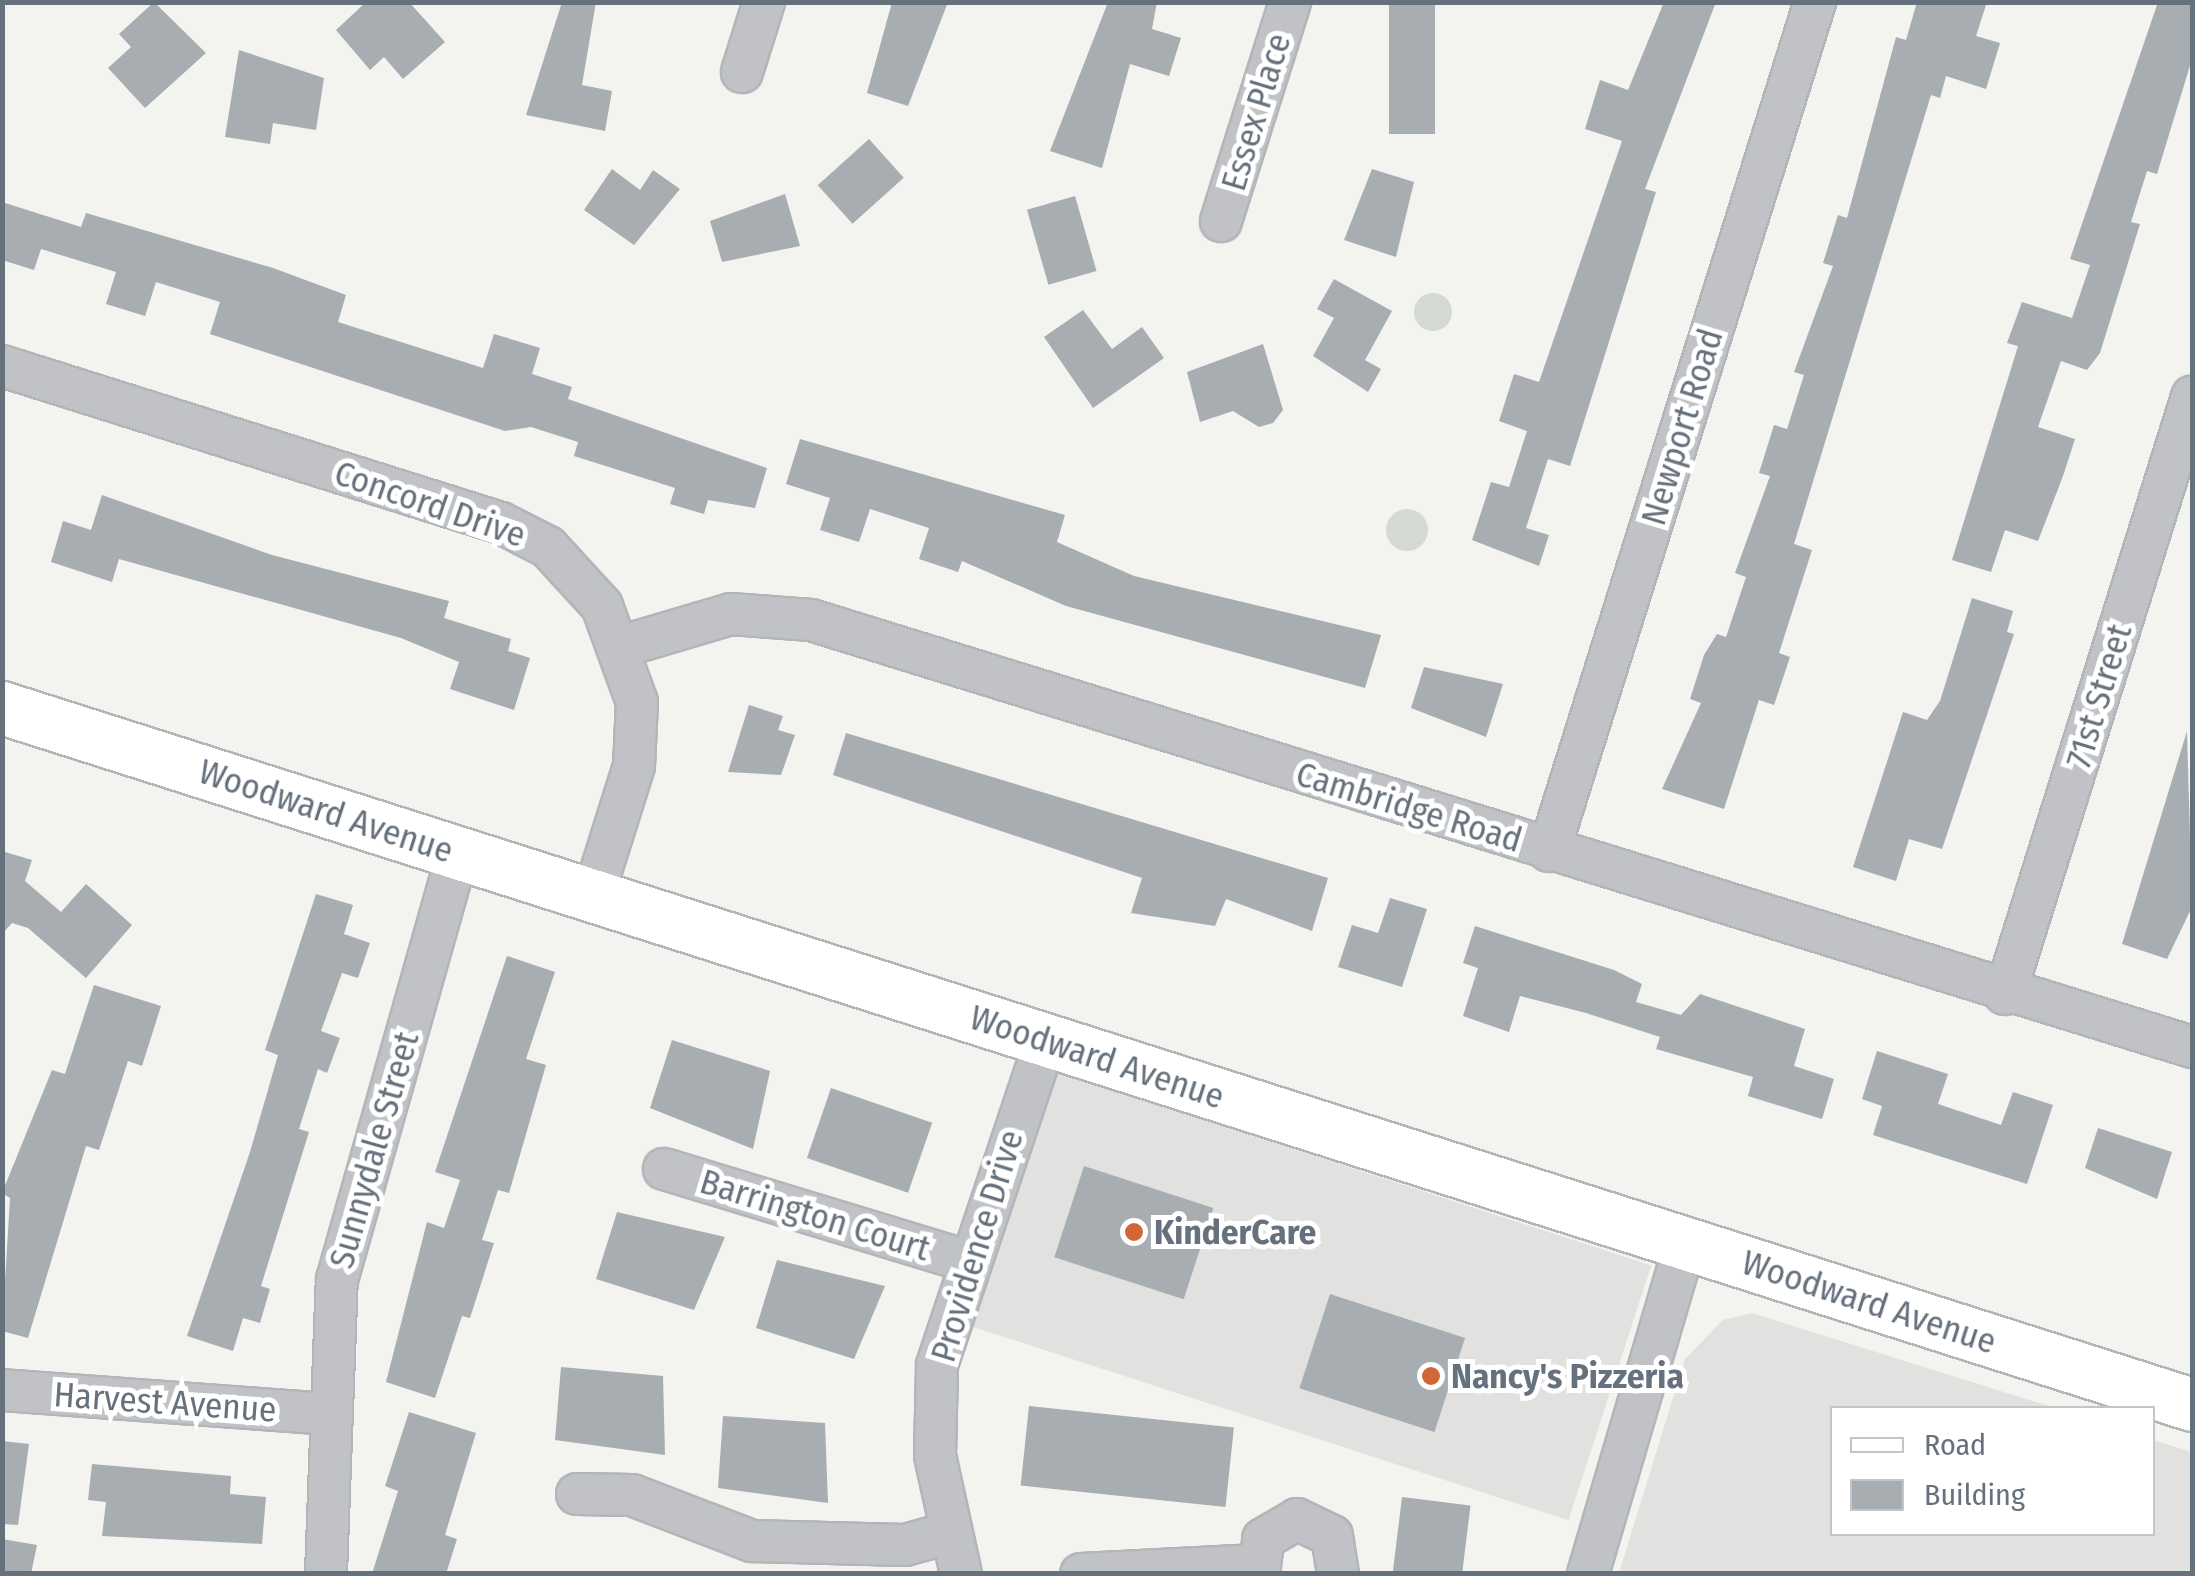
<!DOCTYPE html>
<html>
<head>
<meta charset="utf-8">
<style>
	body { margin:0 }
	#map { position:relative; width:2195px; height:1576px; overflow:hidden; background:#f3f3f0; font-family:"Fira Sans Condensed",sans-serif }
	div>[style] { position:absolute }
	[style*='--x'] { left:calc(var(--x)*1px); top:calc(var(--y)*1px); width:calc(var(--w)*1px); rotate:calc(var(--a)*1deg) }
	.built>* { inset:0; background:#e1e2e0; transform-origin:0 0 }
	.green>* { inset:0; background:#d4dad1 }
	.round { border-radius:50% }
	.building>* { inset:0; background:#a8adb2; transform-origin:0 0 }
	.roads { filter:drop-shadow(2px 0 #b3b6b9) drop-shadow(-2px 0 #b3b6b9) drop-shadow(0 2px #b3b6b9) drop-shadow(0 -2px #b3b6b9) }
	.minor>* { height:40px; margin:-20px; padding:0 20px; transform-origin:20px; border-radius:20px; background:#c0c2c5 }
	.major>* { height:52px; margin:-26px; padding:0 26px; transform-origin:26px; border-radius:26px; background:#fff }
	.dots>* { width:28px; height:28px; translate:-50% -50%; box-sizing:border-box; border:5px solid #fff; border-radius:50% }
	span { translate:-50% -50%; white-space:nowrap; text-align:center; line-height:1.15; -webkit-text-stroke:10px #fff; paint-order:stroke }
	.street-label { font-size:35px; color:#66717e }
	.poi-label { font-size:35px; color:#66717e; font-weight:700 }
	.left { translate:0 -50%; text-align:left }
	.frame { position:absolute; inset:0; border:5px solid #66717e; pointer-events:none }
	.legend { position:absolute; left:1830px; top:1406px; width:325px; height:130px; box-sizing:border-box; background:#fff; border:2px solid #c2c6cb; margin:0; padding:12px 18px; list-style:none; font-size:30px; color:#66717e }
	.legend li { display:flex; align-items:center; gap:20px; height:50px }
	.legend b { width:50px; border:2px solid #c2c6cb }
</style>
</head>
<body>
<div id="map">
	<div class="built">
		<div style="left:1016px;top:1059px;width:668px;height:268px;rotate:18deg"></div>
		<div style="clip-path:polygon(1752px 1313px,2055px 1408px,1832px 1408px,1832px 1534px,2152px 1534px,2153px 1440px,2192px 1452px,2192px 1573px,1619px 1573px,1685px 1359px,1723px 1320px)"></div>
	</div>
	<div class="green">
		<div class="round" style="left:1414px;top:293px;width:38px;height:38px"></div>
		<div class="round" style="left:1386px;top:509px;width:42px;height:42px"></div>
	</div>
	<div class="building">
		<div style="clip-path:polygon(154px 2px,206px 53px,145px 108px,108px 68px,131px 47px,119px 34px)"></div>
		<div style="clip-path:polygon(366px 2px,409px 2px,445px 42px,403px 79px,384px 57px,370px 70px,336px 30px)"></div>
		<div style="clip-path:polygon(562px 2px,596px 2px,582px 85px,612px 91px,605px 131px,526px 115px)"></div>
		<div style="clip-path:polygon(892px 2px,948px 2px,908px 106px,867px 93px)"></div>
		<div style="clip-path:polygon(1108px 2px,1157px 2px,1152px 29px,1181px 38px,1169px 76px,1130px 64px,1102px 168px,1050px 151px)"></div>
		<div style="left:1389px;top:2px;width:46px;height:132px"></div>
		<div style="clip-path:polygon(1664px 2px,1716px 2px,1645px 189px,1656px 192px,1570px 466px,1548px 459px,1526px 528px,1549px 535px,1539px 566px,1472px 540px,1491px 482px,1509px 487px,1527px 431px,1499px 421px,1514px 374px,1539px 382px,1622px 141px,1585px 129px,1600px 80px,1628px 90px)"></div>
		<div style="clip-path:polygon(1917px 2px,1987px 2px,1976px 36px,2000px 43px,1986px 89px,1946px 76px,1940px 98px,1931px 95px,1794px 544px,1812px 550px,1779px 653px,1790px 657px,1774px 705px,1759px 700px,1724px 809px,1662px 789px,1701px 703px,1690px 699px,1704px 655px,1717px 634px,1726px 637px,1746px 577px,1735px 573px,1770px 476px,1759px 473px,1774px 425px,1787px 429px,1804px 375px,1794px 372px,1833px 266px,1823px 263px,1838px 215px,1847px 218px,1896px 37px,1906px 40px)"></div>
		<div style="clip-path:polygon(2158px 2px,2192px 2px,2192px 59px,2157px 174px,2147px 171px,2131px 222px,2140px 224px,2100px 353px,2087px 370px,2061px 361px,2038px 427px,2075px 439px,2063px 476px,2038px 541px,2005px 530px,1991px 572px,1952px 560px,2018px 346px,2007px 343px,2022px 302px,2072px 318px,2090px 265px,2070px 259px)"></div>
		<div style="clip-path:polygon(239px 50px,324px 78px,316px 130px,273px 123px,270px 144px,225px 137px)"></div>
		<div style="left:869px;top:139px;width:52px;height:69px;rotate:48deg"></div>
		<div style="clip-path:polygon(612px 169px,640px 190px,653px 170px,680px 189px,634px 245px,584px 210px)"></div>
		<div style="clip-path:polygon(1372px 169px,1414px 182px,1396px 257px,1344px 240px)"></div>
		<div style="clip-path:polygon(785px 194px,800px 246px,722px 262px,710px 221px)"></div>
		<div style="left:1075px;top:196px;width:78px;height:50px;rotate:74deg"></div>
		<div style="clip-path:polygon(2px 202px,81px 227px,86px 213px,273px 268px,346px 295px,338px 322px,483px 368px,494px 334px,540px 348px,532px 374px,572px 387px,568px 399px,767px 468px,755px 508px,708px 500px,704px 514px,670px 504px,675px 488px,574px 456px,578px 442px,531px 427px,505px 431px,210px 334px,220px 302px,156px 282px,145px 316px,106px 304px,116px 272px,41px 249px,34px 270px,2px 260px)"></div>
		<div style="clip-path:polygon(1334px 279px,1392px 311px,1365px 360px,1381px 369px,1368px 392px,1313px 356px,1334px 318px,1317px 309px)"></div>
		<div style="clip-path:polygon(1083px 310px,1112px 349px,1142px 327px,1164px 358px,1093px 408px,1044px 337px)"></div>
		<div style="clip-path:polygon(1263px 344px,1283px 410px,1273px 423px,1259px 427px,1233px 411px,1200px 422px,1187px 372px)"></div>
		<div style="clip-path:polygon(800px 439px,1065px 515px,1057px 542px,1134px 576px,1381px 635px,1365px 688px,1066px 606px,962px 561px,958px 572px,919px 559px,929px 528px,870px 509px,859px 542px,820px 530px,830px 498px,786px 484px)"></div>
		<div style="clip-path:polygon(102px 495px,272px 555px,449px 601px,444px 618px,511px 639px,508px 651px,530px 658px,514px 710px,450px 689px,459px 662px,401px 638px,119px 559px,112px 582px,51px 562px,63px 521px,91px 530px)"></div>
		<div style="clip-path:polygon(1972px 598px,2013px 611px,2007px 632px,2014px 634px,1942px 849px,1909px 839px,1896px 881px,1853px 867px,1903px 712px,1927px 720px,1940px 701px)"></div>
		<div style="clip-path:polygon(1424px 667px,1503px 684px,1486px 737px,1411px 708px)"></div>
		<div style="clip-path:polygon(749px 705px,783px 716px,778px 730px,795px 735px,781px 775px,728px 772px)"></div>
		<div style="clip-path:polygon(2187px 731px,2192px 907px,2167px 959px,2122px 944px)"></div>
		<div style="clip-path:polygon(846px 733px,1328px 878px,1312px 931px,1226px 899px,1215px 926px,1131px 913px,1142px 878px,833px 775px)"></div>
		<div style="clip-path:polygon(2px 851px,32px 860px,25px 881px,61px 912px,86px 884px,132px 925px,86px 978px,28px 928px,12px 923px,2px 934px)"></div>
		<div style="clip-path:polygon(316px 894px,353px 905px,344px 934px,370px 943px,358px 978px,342px 973px,321px 1031px,340px 1038px,327px 1073px,318px 1069px,299px 1129px,309px 1132px,261px 1286px,270px 1289px,260px 1323px,243px 1318px,233px 1351px,187px 1336px,250px 1152px,278px 1055px,265px 1050px)"></div>
		<div style="clip-path:polygon(1390px 898px,1427px 909px,1402px 987px,1338px 967px,1352px 925px,1378px 933px)"></div>
		<div style="clip-path:polygon(1475px 926px,1614px 970px,1642px 984px,1636px 1002px,1681px 1015px,1700px 994px,1805px 1029px,1794px 1066px,1834px 1079px,1822px 1119px,1748px 1096px,1753px 1077px,1656px 1049px,1660px 1037px,1586px 1013px,1520px 996px,1509px 1032px,1463px 1016px,1478px 968px,1463px 963px)"></div>
		<div style="clip-path:polygon(507px 956px,555px 972px,526px 1059px,546px 1065px,509px 1193px,498px 1190px,482px 1240px,494px 1243px,470px 1318px,462px 1316px,435px 1398px,386px 1382px,427px 1222px,444px 1228px,460px 1180px,435px 1172px)"></div>
		<div style="clip-path:polygon(94px 985px,161px 1006px,142px 1066px,128px 1061px,99px 1150px,86px 1146px,28px 1338px,2px 1331px,10px 1198px,2px 1193px,52px 1070px,65px 1074px)"></div>
		<div style="clip-path:polygon(672px 1040px,770px 1071px,753px 1149px,650px 1108px)"></div>
		<div style="clip-path:polygon(1877px 1051px,1948px 1074px,1938px 1104px,2001px 1125px,2013px 1092px,2053px 1105px,2027px 1184px,1873px 1135px,1882px 1106px,1862px 1099px)"></div>
		<div style="left:831px;top:1088px;width:107px;height:74px;rotate:19deg"></div>
		<div style="clip-path:polygon(2098px 1128px,2172px 1152px,2157px 1199px,2085px 1168px)"></div>
		<div style="left:1084px;top:1166px;width:136px;height:96px;rotate:18deg"></div>
		<div style="clip-path:polygon(617px 1212px,725px 1237px,694px 1310px,596px 1279px)"></div>
		<div style="clip-path:polygon(777px 1260px,885px 1286px,854px 1359px,756px 1328px)"></div>
		<div style="left:1330px;top:1294px;width:142px;height:99px;rotate:18deg"></div>
		<div style="clip-path:polygon(561px 1367px,663px 1376px,665px 1455px,555px 1440px)"></div>
		<div style="left:1029px;top:1406px;width:206px;height:80px;rotate:6deg"></div>
		<div style="clip-path:polygon(409px 1412px,476px 1433px,445px 1535px,457px 1539px,446px 1574px,372px 1574px,398px 1491px,385px 1486px)"></div>
		<div style="clip-path:polygon(723px 1416px,825px 1423px,828px 1503px,718px 1488px)"></div>
		<div style="clip-path:polygon(2px 1441px,29px 1444px,18px 1525px,2px 1524px)"></div>
		<div style="clip-path:polygon(92px 1464px,231px 1476px,230px 1494px,266px 1497px,262px 1544px,102px 1536px,106px 1502px,88px 1500px)"></div>
		<div style="left:1402px;top:1497px;width:69px;height:78px;rotate:7deg"></div>
		<div style="clip-path:polygon(2px 1539px,37px 1545px,31px 1574px,2px 1574px)"></div>
	</div>
	<div class="roads">
		<div class="minor">
			<div style="--x:742;--y:72;--w:73;--a:-72.6"></div>
			<div style="--x:1221;--y:221;--w:230;--a:-72.5"></div>
			<div style="--x:2;--y:366;--w:523;--a:17.47"></div>
			<div style="--x:501;--y:523;--w:53;--a:27.1"></div>
			<div style="--x:548;--y:547;--w:80;--a:47.5"></div>
			<div style="--x:602;--y:606;--w:102;--a:70"></div>
			<div style="--x:637;--y:702;--w:64;--a:92.7"></div>
			<div style="--x:634;--y:766;--w:136;--a:107.5"></div>
			<div style="--x:623;--y:646;--w:113;--a:-16.5"></div>
			<div style="--x:731;--y:614;--w:80;--a:4.3"></div>
			<div style="--x:811;--y:620;--w:1446;--a:17.18"></div>
			<div style="--x:1549;--y:851;--w:890;--a:-72.6"></div>
			<div style="--x:2005;--y:994;--w:626;--a:-72.61"></div>
			<div style="--x:664;--y:1169;--w:316;--a:16.9"></div>
			<div style="--x:2;--y:1390;--w:327;--a:4.2"></div>
			<div style="--x:577;--y:1494;--w:55;--a:1"></div>
			<div style="--x:632;--y:1495;--w:129;--a:21"></div>
			<div style="--x:752;--y:1541;--w:153;--a:1.5"></div>
			<div style="--x:905;--y:1545;--w:45;--a:-15.6"></div>
			<div style="--x:326;--y:1574;--w:294;--a:-87.9"></div>
			<div style="--x:337;--y:1280;--w:444;--a:-74.2"></div>
			<div style="--x:961;--y:1574;--w:121;--a:-102.4"></div>
			<div style="--x:935;--y:1456;--w:91;--a:-88.7"></div>
			<div style="--x:937;--y:1365;--w:343;--a:-71.5"></div>
			<div style="--x:1081;--y:1574;--w:176;--a:-2.9"></div>
			<div style="--x:1259;--y:1574;--w:35;--a:-83"></div>
			<div style="--x:1263;--y:1539;--w:39;--a:-30"></div>
			<div style="--x:1297;--y:1519;--w:39;--a:26"></div>
			<div style="--x:1332;--y:1536;--w:38;--a:81"></div>
			<div style="--x:1588;--y:1574;--w:344;--a:-73.6"></div>
		</div>
		<div class="major">
			<div style="--x:2;--y:708;--w:2298;--a:17.65"></div>
		</div>
	</div>
	<div class="dots">
		<div style="left:1134px;top:1232px;background:#d06734"></div>
		<div style="left:1431px;top:1376px;background:#d06734"></div>
	</div>
	<div class="street-label">
		<span style="left:1256px;top:112px;rotate:-73deg">Essex Place</span>
		<span style="left:1682px;top:427px;rotate:-73deg">Newport Road</span>
		<span style="left:430px;top:504px;rotate:19deg">Concord Drive</span>
		<span style="left:2099px;top:696px;rotate:-73deg">71st Street</span>
		<span style="left:1409px;top:807px;rotate:17deg">Cambridge Road</span>
		<span style="left:326px;top:811px;rotate:18deg">Woodward Avenue</span>
		<span style="left:1097px;top:1057px;rotate:18deg">Woodward Avenue</span>
		<span style="left:374px;top:1150px;rotate:-74deg">Sunnydale Street</span>
		<span style="left:815px;top:1215px;rotate:17deg">Barrington Court</span>
		<span style="left:977px;top:1246px;rotate:-73deg">Providence Drive</span>
		<span style="left:1869px;top:1302px;rotate:18deg">Woodward Avenue</span>
		<span style="left:165px;top:1402px;rotate:4deg">Harvest Avenue</span>
	</div>
	<div class="poi-label">
		<span class="left" style="left:1154px;top:1232px">KinderCare</span>
		<span class="left" style="left:1451px;top:1376px">Nancy's Pizzeria</span>
	</div>
	<div class="frame"></div>
	<ul class="legend">
	<li><b style="height:12px;background:#fff"></b>Road</li>
	<li><b style="height:28px;background:#a8adb2"></b>Building</li>
	</ul>
</div>
</body>
</html>
